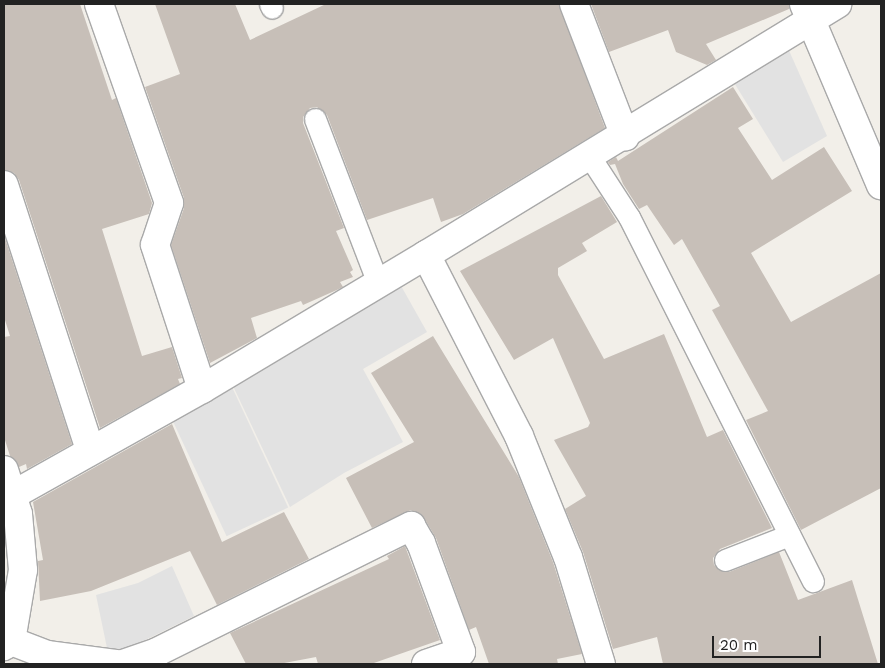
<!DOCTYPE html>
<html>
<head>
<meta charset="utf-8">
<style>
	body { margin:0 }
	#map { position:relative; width:885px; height:668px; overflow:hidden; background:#f2efe9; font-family:"Work Sans",sans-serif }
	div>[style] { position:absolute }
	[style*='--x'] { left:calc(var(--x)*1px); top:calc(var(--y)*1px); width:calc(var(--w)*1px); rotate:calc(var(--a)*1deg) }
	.parking>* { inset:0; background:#e2e2e2; transform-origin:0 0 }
	.building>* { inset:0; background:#c7bfb8 }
	.roads { filter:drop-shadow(1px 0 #a9a9a9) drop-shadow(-1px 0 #a9a9a9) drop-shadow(0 1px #a9a9a9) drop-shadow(0 -1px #a9a9a9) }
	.service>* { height:21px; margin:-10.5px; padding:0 10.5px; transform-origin:10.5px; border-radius:10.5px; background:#fff }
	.minor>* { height:28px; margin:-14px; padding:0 14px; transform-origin:14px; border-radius:14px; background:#fff }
	.tertiary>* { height:28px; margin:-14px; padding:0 14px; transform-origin:14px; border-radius:14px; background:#fff }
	span { translate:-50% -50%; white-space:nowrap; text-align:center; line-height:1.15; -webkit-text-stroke:4px #fff; paint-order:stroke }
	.frame { position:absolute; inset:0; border:5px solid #222; pointer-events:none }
	.scale { position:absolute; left:712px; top:636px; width:109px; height:22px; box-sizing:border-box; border:2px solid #222; border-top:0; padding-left:6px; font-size:15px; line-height:18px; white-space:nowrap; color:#222; -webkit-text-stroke:4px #fff; paint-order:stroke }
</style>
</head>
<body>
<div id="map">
	<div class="parking">
		<div style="clip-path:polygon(787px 46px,827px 136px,783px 162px,733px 81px)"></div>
		<div style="clip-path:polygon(400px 284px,427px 332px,363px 369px,403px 442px,344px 473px,290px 507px,233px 386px)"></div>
		<div style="left:232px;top:387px;width:133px;height:68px;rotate:65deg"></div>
		<div style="clip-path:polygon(172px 566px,194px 616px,125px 650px,107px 648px,96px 595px,138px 583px)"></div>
	</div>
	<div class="building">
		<div style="clip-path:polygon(4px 4px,80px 4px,112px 100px,116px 98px,152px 203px,149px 214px,102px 229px,142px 356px,172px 347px,182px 378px,178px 379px,180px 384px,100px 428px,19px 180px,14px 173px,4px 170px)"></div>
		<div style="clip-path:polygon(155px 4px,235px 4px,250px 40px,326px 4px,559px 4px,605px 128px,463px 214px,441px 222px,433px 198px,367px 220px,327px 115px,317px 107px,310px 108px,303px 117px,303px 123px,344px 228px,336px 231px,353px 270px,350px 272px,353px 277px,340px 282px,343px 287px,339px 289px,303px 305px,301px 301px,251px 318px,257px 338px,210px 363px,171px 245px,184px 208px,184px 198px,145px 87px,180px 74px)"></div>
		<div style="clip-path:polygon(591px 4px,789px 4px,789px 9px,706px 44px,716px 60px,707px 65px,676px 52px,668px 30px,609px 52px)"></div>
		<div style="clip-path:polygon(733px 87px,753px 119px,738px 128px,772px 180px,824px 147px,852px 191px,751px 253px,791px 322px,881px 273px,881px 488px,801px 530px,746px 420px,768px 411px,712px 310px,720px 306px,682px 239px,674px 245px,647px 205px,639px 209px,623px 184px,615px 164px,610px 165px,608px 162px,616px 157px,618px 161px)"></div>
		<div style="clip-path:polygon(601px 196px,617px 222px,582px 243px,587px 251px,558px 268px,558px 275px,604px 359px,664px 334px,707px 437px,723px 430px,772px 528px,720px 549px,713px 558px,714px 565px,723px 572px,729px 572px,779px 552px,798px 600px,852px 580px,878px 664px,663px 664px,657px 637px,613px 649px,583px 552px,565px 509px,586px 496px,554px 440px,588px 427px,590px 423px,553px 338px,514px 360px,460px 271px)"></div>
		<div style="clip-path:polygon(4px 235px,72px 444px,27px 469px,26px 464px,19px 467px,10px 456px,4px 437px,4px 337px,10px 336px,4px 317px)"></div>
		<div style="clip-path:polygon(433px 336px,519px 477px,553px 562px,582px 654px,557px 659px,558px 664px,489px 664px,476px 627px,469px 630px,436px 538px,424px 518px,411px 510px,372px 528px,346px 478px,414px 442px,371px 373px)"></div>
		<div style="clip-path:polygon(172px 424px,222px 542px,284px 512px,309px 559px,217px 605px,190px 551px,91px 591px,40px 601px,38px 561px,43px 560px,33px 502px)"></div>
		<div style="clip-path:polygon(405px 546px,440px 640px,371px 664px,318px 664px,316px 657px,279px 664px,246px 664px,230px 633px,389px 559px,387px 556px)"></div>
	</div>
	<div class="roads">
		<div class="service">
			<div style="--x:270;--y:4;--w:4;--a:63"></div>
			<div style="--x:315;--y:119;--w:176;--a:69"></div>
			<div style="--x:590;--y:157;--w:72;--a:57"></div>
			<div style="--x:629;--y:217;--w:408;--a:63.2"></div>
			<div style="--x:725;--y:560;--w:69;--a:-21.3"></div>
		</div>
		<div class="minor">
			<div style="--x:99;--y:4;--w:211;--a:70.6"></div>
			<div style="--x:169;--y:203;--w:44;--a:108.4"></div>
			<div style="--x:155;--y:245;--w:151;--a:71.9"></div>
			<div style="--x:574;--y:4;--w:142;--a:68.9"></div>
			<div style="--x:4;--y:185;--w:278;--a:72"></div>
			<div style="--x:426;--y:255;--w:203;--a:62.8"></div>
			<div style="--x:519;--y:436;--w:131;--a:68"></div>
			<div style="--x:568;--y:557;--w:112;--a:72.9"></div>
			<div style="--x:4;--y:470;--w:46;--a:72.3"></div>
			<div style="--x:18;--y:514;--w:56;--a:84.9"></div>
			<div style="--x:23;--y:570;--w:72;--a:99.6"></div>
			<div style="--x:11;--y:641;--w:9;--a:144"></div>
			<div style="--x:4;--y:500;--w:227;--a:-29.3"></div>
			<div style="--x:202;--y:389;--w:261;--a:-30.9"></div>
			<div style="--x:426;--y:255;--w:482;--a:-31.4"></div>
			<div style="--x:11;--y:641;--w:39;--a:21"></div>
			<div style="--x:47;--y:655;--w:71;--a:7.3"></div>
			<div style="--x:123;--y:664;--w:36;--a:-19"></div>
			<div style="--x:157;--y:652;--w:284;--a:-26.4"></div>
			<div style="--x:411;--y:526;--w:20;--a:60"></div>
			<div style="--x:421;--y:543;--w:116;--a:69.8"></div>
			<div style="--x:461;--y:652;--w:37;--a:161"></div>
		</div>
		<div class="tertiary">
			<div style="--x:804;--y:4;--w:197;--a:67"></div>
		</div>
	</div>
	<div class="frame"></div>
	<div class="scale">20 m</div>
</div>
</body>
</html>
